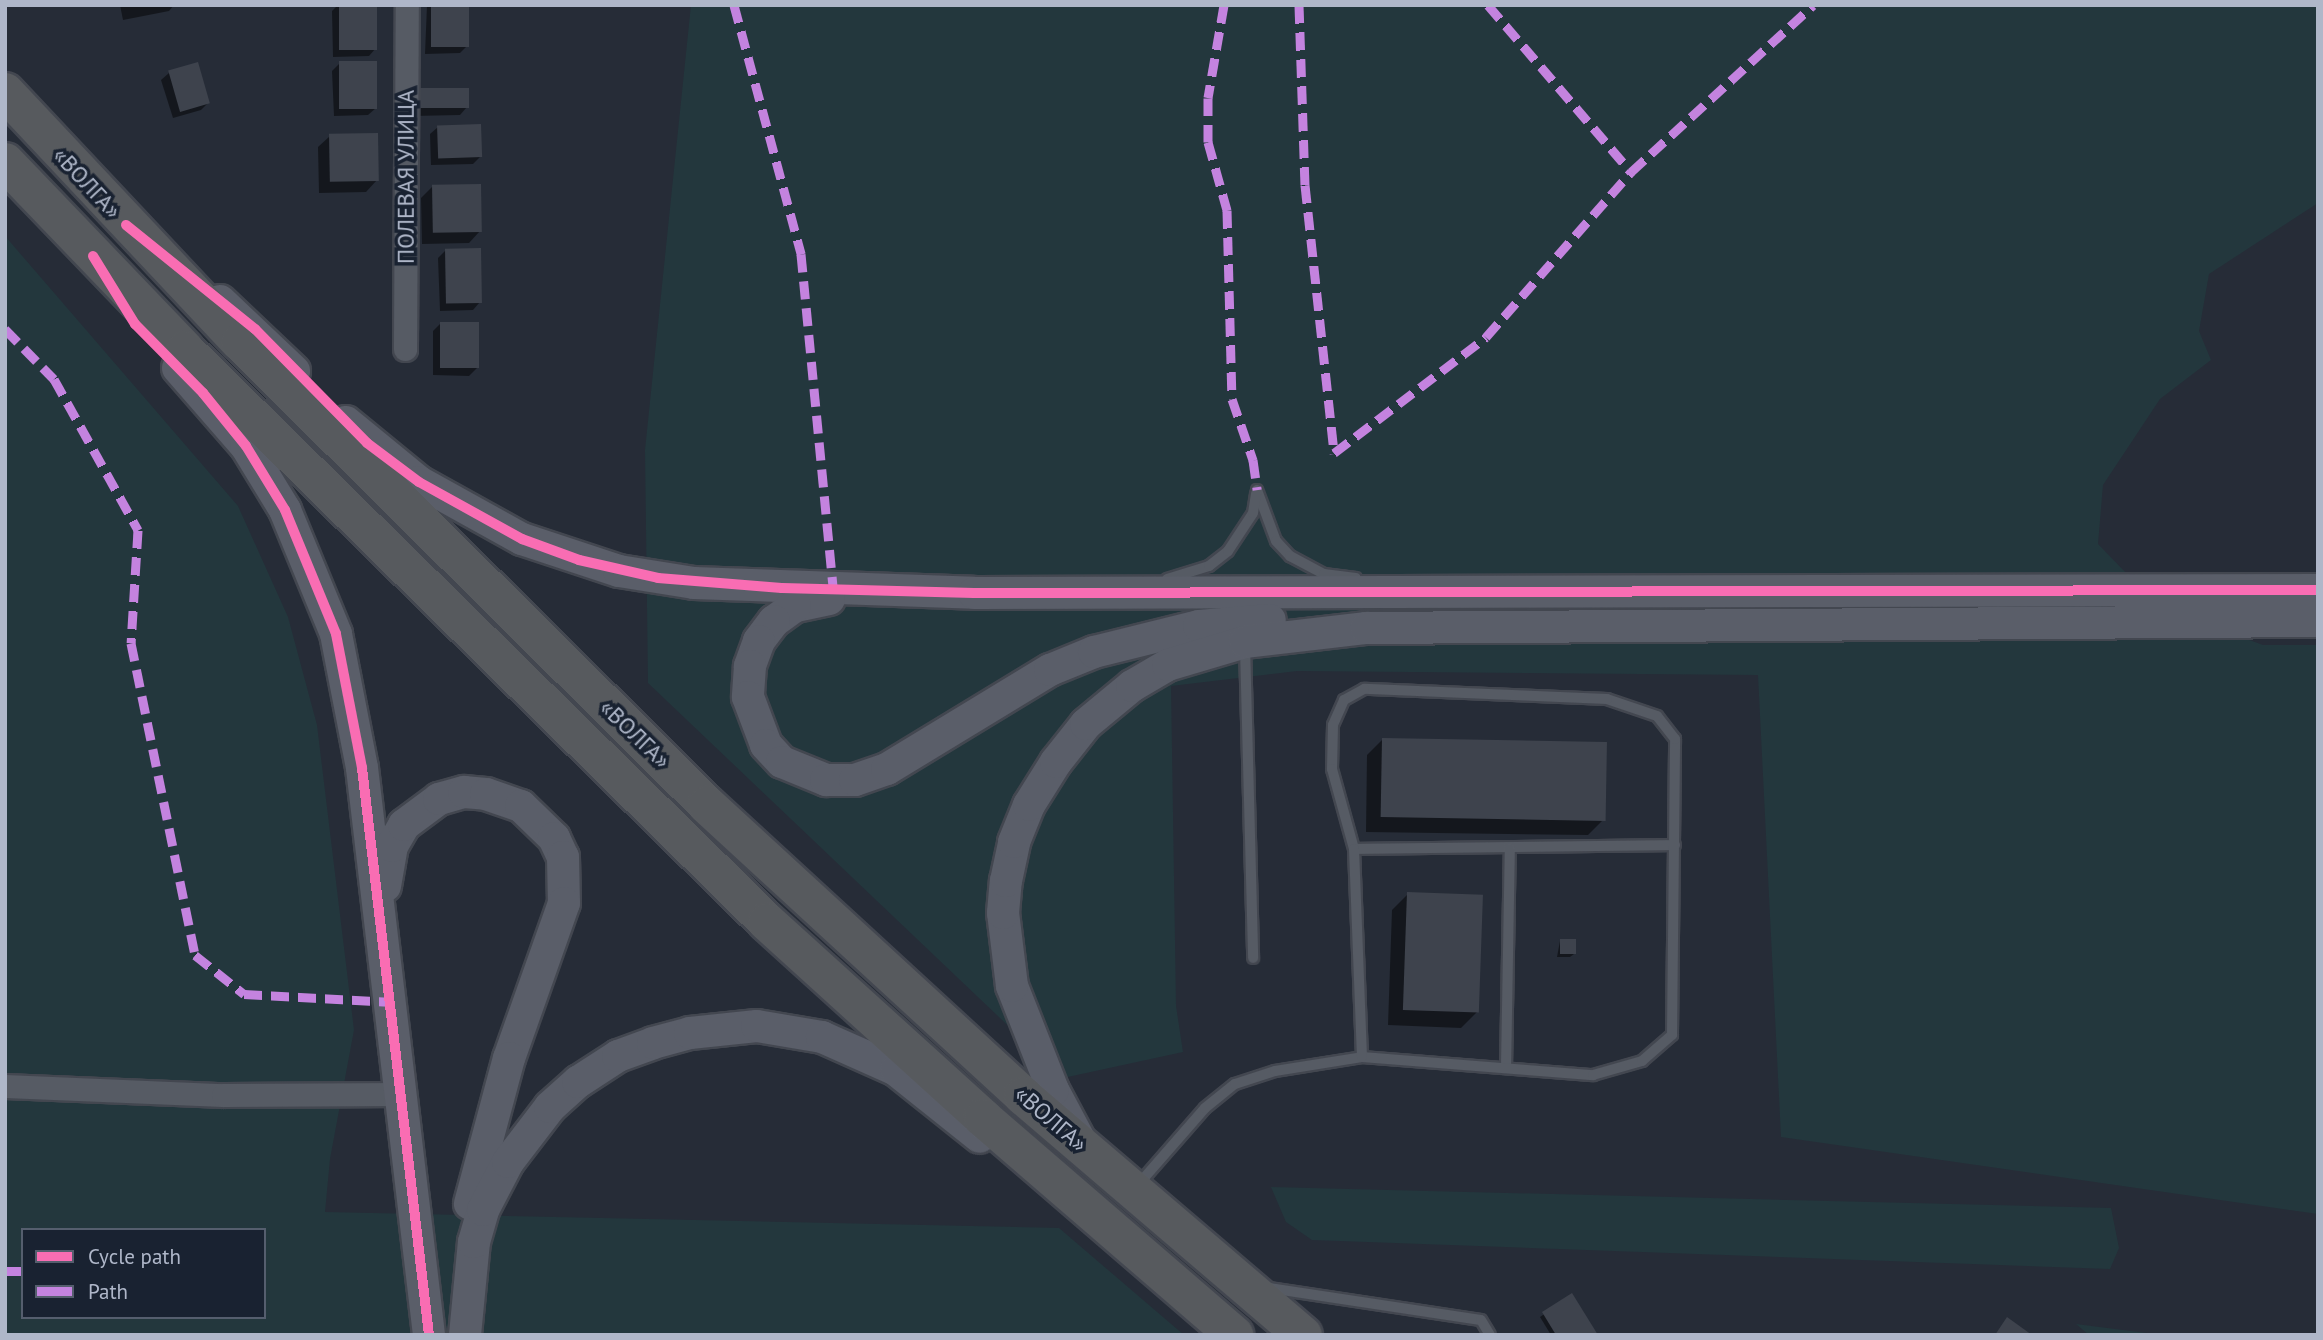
<!DOCTYPE html>
<html>
<head>
<meta charset="utf-8">
<style>
	body { margin:0 }
	#map { position:relative; width:2323px; height:1340px; overflow:hidden; background:#262c37; font-family:"PT Sans",sans-serif }
	div>[style] { position:absolute }
	[style*='--x'] { left:calc(var(--x)*1px); top:calc(var(--y)*1px); width:calc(var(--w)*1px); rotate:calc(var(--a)*1deg) }
	.green>* { inset:0; background:#23373d }
	.shadow>* { inset:0; background:#0007 }
	.building>* { inset:0; background:#3e434d; transform-origin:0 0 }
	.roads { filter:drop-shadow(2px 0 #434750) drop-shadow(-2px 0 #434750) drop-shadow(0 2px #434750) drop-shadow(0 -2px #434750) }
	.lane>* { height:10px; margin:-5px; padding:0 5px; transform-origin:5px; border-radius:5px; background:#565b64 }
	.street>* { height:23px; margin:-11.5px; padding:0 11.5px; transform-origin:11.5px; border-radius:11.5px; background:#565b64 }
	.secondary>* { height:32px; margin:-16px; padding:0 16px; transform-origin:16px; border-radius:16px; background:#5a5e69 }
	.highway>* { height:38px; margin:-19px; padding:0 19px; transform-origin:19px; border-radius:19px; background:#575a5e }
	.quiet>* { height:9px; margin-top:-4.5px; transform-origin:0; background:repeating-linear-gradient(90deg,#c483df 0 18px,transparent 0 27px) }
	.cycleway>* { height:10px; margin:-5px; padding:0 5px; transform-origin:5px; border-radius:5px; background:#f96db3 }
	span { translate:-50% -50%; white-space:nowrap; text-align:center; line-height:1.15; -webkit-text-stroke:7px #192231; paint-order:stroke }
	.street-label { font-size:23px; color:#afb7c9 }
	.frame { position:absolute; inset:0; border:7px solid #afb7c9; pointer-events:none }
	.legend { position:absolute; left:21px; top:1228px; width:245px; height:91px; box-sizing:border-box; background:#192231; border:2px solid #555e6e; margin:0; padding:9px 12px; list-style:none; font-size:21px; color:#afb7c9 }
	.legend li { display:flex; align-items:center; gap:14px; height:35px }
	.legend b { width:35px; border:2px solid #555e6e }
</style>
</head>
<body>
<div id="map">
	<div class="green">
		<div style="clip-path:polygon(691px 5px,2318px 5px,2318px 203px,2209px 274px,2199px 331px,2211px 360px,2160px 399px,2103px 485px,2098px 544px,2158px 606px,2263px 645px,2318px 645px,2318px 1214px,1781px 1137px,1758px 675px,1297px 671px,1171px 686px,1176px 1006px,1183px 1052px,1063px 1078px,648px 683px,645px 450px)"></div>
		<div style="clip-path:polygon(evenodd,5px 236px,238px 506px,288px 617px,317px 725px,354px 1030px,330px 1159px,325px 1212px,1059px 1228px,1184px 1335px,5px 1335px,5px 236px,23px 1230px,264px 1230px,264px 1317px,23px 1317px,23px 1230px)"></div>
		<div style="clip-path:polygon(1271px 1187px,2111px 1208px,2119px 1248px,2110px 1269px,1312px 1240px,1286px 1222px)"></div>
		<div style="clip-path:polygon(2076px 1324px,2162px 1335px,2089px 1335px)"></div>
	</div>
	<div class="shadow">
		<div style="clip-path:polygon(120px 5px,174px 5px,169px 11px,123px 20px)"></div>
		<div style="clip-path:polygon(338px 5px,375px 5px,376px 48px,369px 56px,333px 57px,332px 11px)"></div>
		<div style="clip-path:polygon(427px 5px,467px 5px,468px 45px,460px 53px,425px 54px)"></div>
		<div style="clip-path:polygon(340px 63px,376px 108px,368px 115px,334px 116px,332px 71px)"></div>
		<div style="clip-path:polygon(169px 73px,209px 102px,201px 110px,173px 118px,161px 80px)"></div>
		<div style="clip-path:polygon(421px 91px,467px 107px,460px 115px,413px 116px,413px 99px)"></div>
		<div style="clip-path:polygon(438px 127px,480px 157px,473px 164px,431px 165px,430px 134px)"></div>
		<div style="clip-path:polygon(330px 136px,377px 180px,366px 192px,319px 193px,318px 147px)"></div>
		<div style="clip-path:polygon(433px 186px,480px 231px,469px 243px,422px 244px,421px 198px)"></div>
		<div style="clip-path:polygon(446px 250px,480px 302px,473px 310px,440px 311px,438px 258px)"></div>
		<div style="clip-path:polygon(441px 323px,477px 368px,469px 376px,433px 375px,433px 331px)"></div>
		<div style="clip-path:polygon(1383px 739px,1604px 819px,1588px 835px,1366px 832px,1367px 755px)"></div>
		<div style="clip-path:polygon(1408px 894px,1477px 1012px,1461px 1028px,1388px 1025px,1392px 910px)"></div>
		<div style="clip-path:polygon(1560px 941px,1574px 954px,1570px 957px,1557px 957px)"></div>
		<div style="clip-path:polygon(1571px 1296px,1595px 1335px,1551px 1335px,1540px 1317px)"></div>
	</div>
	<div class="building">
		<div style="left:339px;top:5px;width:38px;height:45px"></div>
		<div style="left:431px;top:5px;width:38px;height:42px"></div>
		<div style="left:339px;top:61px;width:38px;height:48px"></div>
		<div style="left:198px;top:62px;width:43px;height:31px;rotate:74deg"></div>
		<div style="left:469px;top:88px;width:20px;height:49px;rotate:90deg"></div>
		<div style="left:481px;top:124px;width:33px;height:44px;rotate:88deg"></div>
		<div style="left:378px;top:133px;width:48px;height:49px;rotate:89deg"></div>
		<div style="left:481px;top:184px;width:48px;height:49px;rotate:89deg"></div>
		<div style="left:481px;top:248px;width:55px;height:36px;rotate:89deg"></div>
		<div style="left:440px;top:322px;width:39px;height:46px"></div>
		<div style="left:1382px;top:738px;width:225px;height:79px;rotate:1deg"></div>
		<div style="left:1407px;top:892px;width:76px;height:118px;rotate:2deg"></div>
		<div style="left:1560px;top:939px;width:16px;height:15px"></div>
		<div style="clip-path:polygon(1572px 1293px,1598px 1335px,1556px 1335px,1542px 1312px)"></div>
		<div style="clip-path:polygon(2007px 1317px,2032px 1335px,1995px 1335px)"></div>
	</div>
	<div class="roads">
		<div class="lane">
			<div style="--x:1257;--y:490;--w:54;--a:69.6"></div>
			<div style="--x:1276;--y:541;--w:21;--a:47"></div>
			<div style="--x:1290;--y:556;--w:38;--a:28"></div>
			<div style="--x:1324;--y:574;--w:32;--a:7"></div>
			<div style="--x:1167;--y:579;--w:44;--a:-17.2"></div>
			<div style="--x:1209;--y:566;--w:24;--a:-38"></div>
			<div style="--x:1228;--y:551;--w:45;--a:-56.7"></div>
			<div style="--x:1253;--y:513;--w:20;--a:-81"></div>
			<div style="--x:1245;--y:646;--w:312;--a:88.5"></div>
			<div style="--x:1354;--y:849;--w:321;--a:-0.7"></div>
			<div style="--x:1506;--y:1068;--w:220;--a:-89"></div>
			<div style="--x:1137;--y:1186;--w:103;--a:-48.9"></div>
			<div style="--x:1205;--y:1108;--w:38;--a:-39"></div>
			<div style="--x:1235;--y:1084;--w:42;--a:-18"></div>
			<div style="--x:1275;--y:1071;--w:88;--a:-9.1"></div>
			<div style="--x:1362;--y:1057;--w:232;--a:4.5"></div>
			<div style="--x:1593;--y:1075;--w:51;--a:-15.9"></div>
			<div style="--x:1642;--y:1061;--w:40;--a:-41"></div>
			<div style="--x:1672;--y:1035;--w:296;--a:-89.4"></div>
			<div style="--x:1675;--y:739;--w:29;--a:-128"></div>
			<div style="--x:1657;--y:716;--w:53;--a:-161.2"></div>
			<div style="--x:1607;--y:699;--w:243;--a:-177.6"></div>
			<div style="--x:1364;--y:689;--w:23;--a:151"></div>
			<div style="--x:1344;--y:700;--w:27;--a:114"></div>
			<div style="--x:1333;--y:725;--w:44;--a:91.3"></div>
			<div style="--x:1332;--y:769;--w:83;--a:74.6"></div>
			<div style="--x:1354;--y:849;--w:208;--a:87.8"></div>
			<div style="--x:1269;--y:1288;--w:214;--a:8.6"></div>
			<div style="--x:1481;--y:1320;--w:17;--a:59"></div>
		</div>
		<div class="street">
			<div style="--x:405;--y:349;--w:344;--a:-89.7"></div>
			<div style="--x:5;--y:1086;--w:218;--a:2.4"></div>
			<div style="--x:223;--y:1095;--w:180;--a:-0.3"></div>
		</div>
		<div class="secondary">
			<div style="--x:220;--y:301;--w:102;--a:43.4"></div>
			<div style="--x:178;--y:368;--w:103;--a:48.9"></div>
			<div style="--x:246;--y:446;--w:75;--a:58.6"></div>
			<div style="--x:285;--y:510;--w:134;--a:67.6"></div>
			<div style="--x:336;--y:634;--w:136;--a:79"></div>
			<div style="--x:362;--y:768;--w:571;--a:83.26"></div>
			<div style="--x:346;--y:422;--w:94;--a:39.4"></div>
			<div style="--x:419;--y:482;--w:118;--a:29"></div>
			<div style="--x:522;--y:539;--w:102;--a:18.3"></div>
			<div style="--x:619;--y:571;--w:76;--a:9.1"></div>
			<div style="--x:694;--y:583;--w:280;--a:2"></div>
			<div style="--x:974;--y:593;--w:1344;--a:-0.13"></div>
			<div style="--x:829;--y:599;--w:35;--a:168"></div>
			<div style="--x:795;--y:606;--w:26;--a:144"></div>
			<div style="--x:774;--y:621;--w:25;--a:127"></div>
			<div style="--x:759;--y:641;--w:27;--a:110"></div>
			<div style="--x:750;--y:666;--w:31;--a:94"></div>
			<div style="--x:748;--y:697;--w:51;--a:69.4"></div>
			<div style="--x:766;--y:745;--w:23;--a:47"></div>
			<div style="--x:782;--y:762;--w:48;--a:22.2"></div>
			<div style="--x:826;--y:780;--w:29;--a:0"></div>
			<div style="--x:855;--y:780;--w:34;--a:-19"></div>
			<div style="--x:887;--y:769;--w:191;--a:-31.3"></div>
			<div style="--x:1050;--y:670;--w:48;--a:-22.2"></div>
			<div style="--x:1094;--y:652;--w:108;--a:-13.9"></div>
			<div style="--x:1199;--y:626;--w:71;--a:-4.8"></div>
			<div style="--x:385;--y:886;--w:41;--a:-80.1"></div>
			<div style="--x:392;--y:846;--w:24;--a:-60"></div>
			<div style="--x:404;--y:825;--w:44;--a:-36.6"></div>
			<div style="--x:439;--y:799;--w:26;--a:-16"></div>
			<div style="--x:464;--y:792;--w:22;--a:5"></div>
			<div style="--x:486;--y:794;--w:37;--a:19"></div>
			<div style="--x:521;--y:806;--w:46;--a:44.1"></div>
			<div style="--x:554;--y:838;--w:21;--a:65"></div>
			<div style="--x:563;--y:857;--w:46;--a:88.8"></div>
			<div style="--x:564;--y:903;--w:164;--a:109.5"></div>
			<div style="--x:509;--y:1058;--w:151;--a:105"></div>
			<div style="--x:1078;--y:1137;--w:53;--a:-118"></div>
			<div style="--x:1053;--y:1090;--w:112;--a:-111.5"></div>
			<div style="--x:1012;--y:986;--w:74;--a:-97"></div>
			<div style="--x:1003;--y:913;--w:32;--a:-85"></div>
			<div style="--x:1006;--y:881;--w:40;--a:-78"></div>
			<div style="--x:1014;--y:842;--w:40;--a:-68"></div>
			<div style="--x:1029;--y:805;--w:51;--a:-57.9"></div>
			<div style="--x:1056;--y:762;--w:48;--a:-51.7"></div>
			<div style="--x:1086;--y:724;--w:60;--a:-39.6"></div>
			<div style="--x:1132;--y:686;--w:42;--a:-30.3"></div>
			<div style="--x:1168;--y:665;--w:80;--a:-16.6"></div>
			<div style="--x:1245;--y:642;--w:122;--a:-6.6"></div>
			<div style="--x:1366;--y:628;--w:952;--a:-0.42"></div>
			<div style="--x:465;--y:1335;--w:93;--a:-84.5"></div>
			<div style="--x:474;--y:1242;--w:33;--a:-74"></div>
			<div style="--x:483;--y:1210;--w:54;--a:-62.5"></div>
			<div style="--x:508;--y:1162;--w:69;--a:-52.6"></div>
			<div style="--x:550;--y:1107;--w:38;--a:-42"></div>
			<div style="--x:578;--y:1082;--w:48;--a:-33"></div>
			<div style="--x:618;--y:1056;--w:37;--a:-20"></div>
			<div style="--x:653;--y:1043;--w:38;--a:-15"></div>
			<div style="--x:690;--y:1033;--w:67;--a:-6"></div>
			<div style="--x:757;--y:1026;--w:66;--a:9.6"></div>
			<div style="--x:822;--y:1037;--w:81;--a:24"></div>
			<div style="--x:896;--y:1070;--w:107;--a:38.6"></div>
		</div>
		<div class="highway">
			<div style="--x:5;--y:92;--w:343;--a:46.8"></div>
			<div style="--x:240;--y:342;--w:658;--a:44.75"></div>
			<div style="--x:707;--y:805;--w:430;--a:42.6"></div>
			<div style="--x:1023;--y:1096;--w:368;--a:40.5"></div>
			<div style="--x:5;--y:162;--w:260;--a:46.2"></div>
			<div style="--x:185;--y:350;--w:816;--a:44.5"></div>
			<div style="--x:767;--y:922;--w:292;--a:42.2"></div>
			<div style="--x:983;--y:1118;--w:332;--a:40.8"></div>
		</div>
	</div>
	<div class="quiet">
		<div style="--x:734;--y:5;--w:258;--a:74.9"></div>
		<div style="--x:801;--y:254;--w:336;--a:84.5"></div>
		<div style="--x:1224;--y:5;--w:94;--a:99.8"></div>
		<div style="--x:1208;--y:98;--w:44;--a:90"></div>
		<div style="--x:1208;--y:142;--w:71;--a:74.4"></div>
		<div style="--x:1227;--y:210;--w:189;--a:88.5"></div>
		<div style="--x:1232;--y:399;--w:65;--a:71"></div>
		<div style="--x:1253;--y:460;--w:30;--a:82"></div>
		<div style="--x:1299;--y:5;--w:180;--a:88.1"></div>
		<div style="--x:1305;--y:185;--w:270;--a:83.8"></div>
		<div style="--x:1488;--y:5;--w:220;--a:49.4"></div>
		<div style="--x:5;--y:329;--w:70;--a:45.6"></div>
		<div style="--x:54;--y:379;--w:173;--a:60.9"></div>
		<div style="--x:138;--y:530;--w:113;--a:93.5"></div>
		<div style="--x:131;--y:643;--w:318;--a:78.4"></div>
		<div style="--x:195;--y:955;--w:63;--a:38.5"></div>
		<div style="--x:244;--y:994;--w:149;--a:3.1"></div>
		<div style="--x:1334;--y:453;--w:191;--a:-37.3"></div>
		<div style="--x:1486;--y:337;--w:220;--a:-48.7"></div>
		<div style="--x:1631;--y:172;--w:247;--a:-42.5"></div>
		<div style="--x:5;--y:1271;--w:18;--a:0"></div>
	</div>
	<div class="cycleway">
		<div style="--x:126;--y:225;--w:166;--a:38.9"></div>
		<div style="--x:255;--y:329;--w:160;--a:45.5"></div>
		<div style="--x:367;--y:443;--w:65;--a:36.9"></div>
		<div style="--x:419;--y:482;--w:118;--a:29"></div>
		<div style="--x:522;--y:539;--w:61;--a:20.2"></div>
		<div style="--x:579;--y:560;--w:81;--a:12.8"></div>
		<div style="--x:658;--y:578;--w:124;--a:4.6"></div>
		<div style="--x:782;--y:588;--w:192;--a:1.5"></div>
		<div style="--x:974;--y:593;--w:1344;--a:-0.13"></div>
		<div style="--x:93;--y:256;--w:80;--a:58.3"></div>
		<div style="--x:135;--y:324;--w:97;--a:45.4"></div>
		<div style="--x:203;--y:393;--w:68;--a:50.9"></div>
		<div style="--x:246;--y:446;--w:75;--a:58.6"></div>
		<div style="--x:285;--y:510;--w:134;--a:67.6"></div>
		<div style="--x:336;--y:634;--w:136;--a:79"></div>
		<div style="--x:362;--y:768;--w:571;--a:83.26"></div>
	</div>
	<div class="street-label">
		<span style="left:406px;top:177px;rotate:-90deg">ПОЛЕВАЯ УЛИЦА</span>
		<span style="left:87px;top:183px;rotate:47deg">«ВОЛГА»</span>
		<span style="left:635px;top:734px;rotate:44deg">«ВОЛГА»</span>
		<span style="left:1051px;top:1119px;rotate:41deg">«ВОЛГА»</span>
	</div>
	<div class="frame"></div>
	<ul class="legend">
	<li><b style="height:9px;background:#f96db3"></b>Cycle path</li>
	<li><b style="height:9px;background:#c483df"></b>Path</li>
	</ul>
</div>
</body>
</html>
